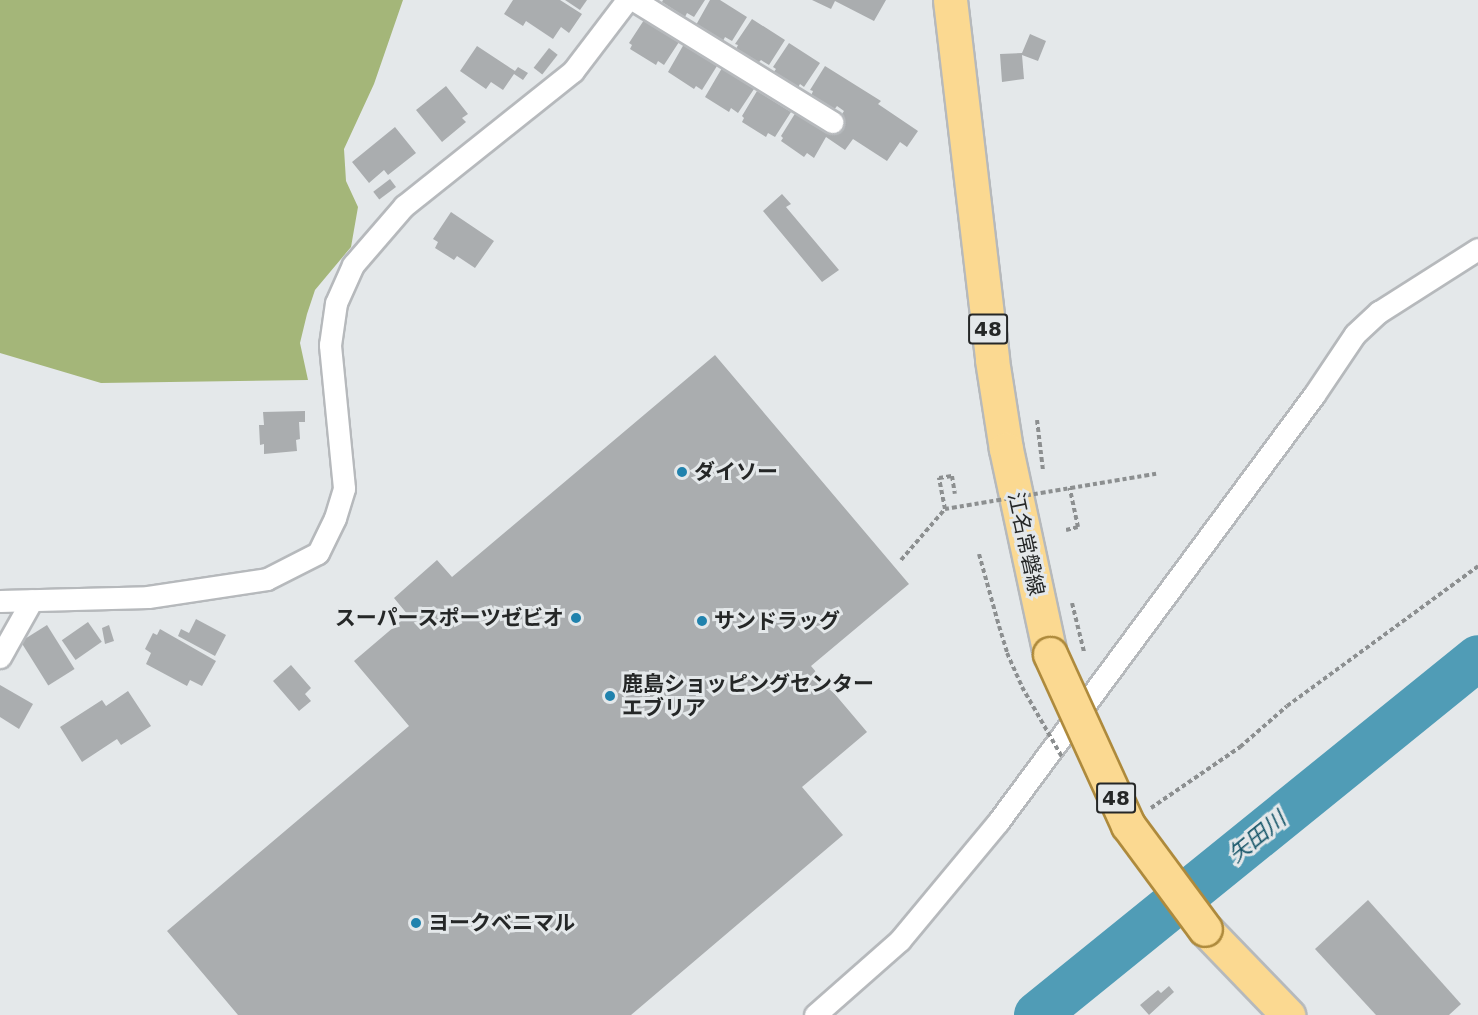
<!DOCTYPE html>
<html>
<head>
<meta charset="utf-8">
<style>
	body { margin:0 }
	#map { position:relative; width:1478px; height:1015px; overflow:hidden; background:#e4e8ea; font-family:"DejaVu Sans","Noto Sans JP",sans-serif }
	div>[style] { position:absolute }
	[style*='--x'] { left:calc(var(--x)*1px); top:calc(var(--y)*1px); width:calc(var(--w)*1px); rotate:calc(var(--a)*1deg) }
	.forest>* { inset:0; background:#a4b679 }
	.river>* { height:46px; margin:-23px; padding:0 23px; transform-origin:23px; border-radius:23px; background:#509cb6 }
	.building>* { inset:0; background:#aaadaf; transform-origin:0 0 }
	.path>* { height:4px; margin-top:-2px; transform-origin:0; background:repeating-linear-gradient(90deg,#8c8f90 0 4.5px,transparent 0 7.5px) }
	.roads { filter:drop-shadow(2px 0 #b6b9bc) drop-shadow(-2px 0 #b6b9bc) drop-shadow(0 2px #b6b9bc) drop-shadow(0 -2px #b6b9bc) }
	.minor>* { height:21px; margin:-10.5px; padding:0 10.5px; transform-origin:10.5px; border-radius:10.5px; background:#fff }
	.primary>* { height:33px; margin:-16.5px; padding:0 16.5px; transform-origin:16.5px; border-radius:16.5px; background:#fbd991 }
	.path-bridge>* { height:4px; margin-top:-2px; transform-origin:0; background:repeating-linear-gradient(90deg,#8c8f90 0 4.5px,transparent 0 7.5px) }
	.bridges { filter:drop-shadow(2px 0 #ae8a3c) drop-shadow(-2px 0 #ae8a3c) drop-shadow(0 2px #ae8a3c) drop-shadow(0 -2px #ae8a3c) }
	.primary-bridge>* { height:33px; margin:-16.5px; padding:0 16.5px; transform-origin:16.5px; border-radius:16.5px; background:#fbd991 }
	.dots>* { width:16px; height:16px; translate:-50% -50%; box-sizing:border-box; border:3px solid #e4e8ea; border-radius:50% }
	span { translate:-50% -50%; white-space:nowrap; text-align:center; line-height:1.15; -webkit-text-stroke:6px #e4e8ea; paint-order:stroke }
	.shield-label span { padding:2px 4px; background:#e4e8ea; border:2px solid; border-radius:4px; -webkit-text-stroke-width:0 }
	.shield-label { font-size:20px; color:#252727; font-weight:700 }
	.poi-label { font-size:21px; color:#252727; font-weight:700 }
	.left { translate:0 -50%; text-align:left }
	.right { translate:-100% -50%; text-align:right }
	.street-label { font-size:21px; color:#252727 }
	.water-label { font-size:22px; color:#175669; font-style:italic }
</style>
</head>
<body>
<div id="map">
	<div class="forest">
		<div style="clip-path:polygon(0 0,403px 0,374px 84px,344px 149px,346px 181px,358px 207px,351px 247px,315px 290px,307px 314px,300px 343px,308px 380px,101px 383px,0 353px)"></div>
	</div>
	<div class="river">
		<div style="--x:1037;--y:1015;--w:567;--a:-38.99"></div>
	</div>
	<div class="building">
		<div style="clip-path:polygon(513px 0,560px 0,582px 14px,569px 33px,561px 27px,553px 39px,526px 21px,523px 26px,504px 14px)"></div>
		<div style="clip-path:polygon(565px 0,587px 0,580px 10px)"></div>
		<div style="clip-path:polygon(663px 0,705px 0,694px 17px,687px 13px,685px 17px,662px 2px)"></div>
		<div style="clip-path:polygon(710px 0,720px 0,747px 17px,732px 41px,725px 37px,723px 41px,696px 25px)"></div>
		<div style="clip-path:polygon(812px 0,886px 0,874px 21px,835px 1px,831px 9px)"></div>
		<div style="clip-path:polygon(752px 19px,785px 40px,769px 65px,761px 60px,758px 63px,736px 49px,738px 45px,735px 44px)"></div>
		<div style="clip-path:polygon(644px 20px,679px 42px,664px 65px,658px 61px,656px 65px,630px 49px,632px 45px,629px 43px)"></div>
		<div style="clip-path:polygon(1030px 34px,1046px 41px,1038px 61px,1022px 55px,1024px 79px,1002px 82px,1000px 54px,1022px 53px)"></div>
		<div style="clip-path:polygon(789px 43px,820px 63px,804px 87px,800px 84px,797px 89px,773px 73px,776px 69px,773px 67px)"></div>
		<div style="clip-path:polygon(684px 44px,717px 66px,702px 90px,696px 86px,694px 89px,668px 72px)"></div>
		<div style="clip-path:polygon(477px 46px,515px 71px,518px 67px,528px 73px,523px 80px,514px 74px,503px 90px,491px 82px,486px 89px,460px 71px)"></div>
		<div style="left:549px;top:48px;width:11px;height:25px;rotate:38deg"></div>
		<div style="clip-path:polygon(825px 66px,881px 101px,878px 104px,918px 131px,907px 147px,900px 142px,887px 161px,853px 139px,845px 150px,826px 137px,814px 158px,807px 153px,804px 157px,781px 141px,783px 138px,781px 136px,796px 112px,829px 134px,844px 111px,837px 106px,834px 110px,811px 96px,813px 91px,810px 90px)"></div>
		<div style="clip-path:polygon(722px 68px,754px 89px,738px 113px,731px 108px,729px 112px,705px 97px)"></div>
		<div style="clip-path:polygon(446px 86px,468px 114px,462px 118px,466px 122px,442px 142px,416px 110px)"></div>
		<div style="clip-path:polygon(757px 91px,791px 112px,775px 137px,768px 133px,766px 137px,742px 122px,744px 118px,742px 116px)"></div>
		<div style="clip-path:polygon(395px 127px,416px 153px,388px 175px,384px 170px,369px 183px,352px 162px)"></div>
		<div style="left:390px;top:179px;width:10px;height:21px;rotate:53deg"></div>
		<div style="clip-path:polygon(782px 194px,791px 204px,786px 207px,839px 270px,822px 282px,763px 211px)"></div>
		<div style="clip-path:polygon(451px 212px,494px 241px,475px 268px,457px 256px,454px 260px,435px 248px,438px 242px,433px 239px)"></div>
		<div style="clip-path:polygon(715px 355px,909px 584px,811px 666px,867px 732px,802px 787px,843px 835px,631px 1015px,238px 1015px,167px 931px,409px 726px,354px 661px,408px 615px,394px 598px,437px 560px,452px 577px)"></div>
		<div style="clip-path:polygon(305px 411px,305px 422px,299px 422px,300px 439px,296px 440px,297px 451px,264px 454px,264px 444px,260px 445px,259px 425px,264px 425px,263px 412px)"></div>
		<div style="clip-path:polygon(196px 619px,226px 635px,215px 656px,178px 636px,181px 629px,189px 633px)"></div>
		<div style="left:88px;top:622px;width:24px;height:32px;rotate:55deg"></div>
		<div style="left:47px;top:625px;width:52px;height:31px;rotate:58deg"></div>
		<div style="clip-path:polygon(109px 625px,114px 641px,105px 644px,102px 628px)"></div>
		<div style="clip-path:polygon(160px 629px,216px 661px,202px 686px,190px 680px,187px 686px,146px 664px,151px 653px,145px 649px,153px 633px,157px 635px)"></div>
		<div style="clip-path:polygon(291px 665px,311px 688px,305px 694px,311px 701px,299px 711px,273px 681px)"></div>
		<div style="clip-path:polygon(0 685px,33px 704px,19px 729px,0 717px)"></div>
		<div style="clip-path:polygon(128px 691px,151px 726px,121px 745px,117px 739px,82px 762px,60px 727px,102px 700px,106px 706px)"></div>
		<div style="clip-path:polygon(1368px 900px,1461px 1004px,1449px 1015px,1376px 1015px,1315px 949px)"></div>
		<div style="clip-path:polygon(1169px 986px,1174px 992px,1149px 1015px,1140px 1005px,1158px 990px,1161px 993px)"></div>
	</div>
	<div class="path">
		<div style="--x:1037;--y:420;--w:50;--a:83.2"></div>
		<div style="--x:945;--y:509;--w:32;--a:-101"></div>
		<div style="--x:939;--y:478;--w:13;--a:-9"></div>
		<div style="--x:952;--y:476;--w:18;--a:81"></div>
		<div style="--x:1066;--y:530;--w:12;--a:-14"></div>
		<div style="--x:1078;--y:527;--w:40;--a:-102"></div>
		<div style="--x:979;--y:554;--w:75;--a:74.5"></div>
		<div style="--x:1151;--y:808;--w:108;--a:-34.4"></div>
		<div style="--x:1240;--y:747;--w:62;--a:-41.1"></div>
		<div style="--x:1287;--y:706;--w:237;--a:-36.2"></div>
	</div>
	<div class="roads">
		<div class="minor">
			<div style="--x:634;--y:0;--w:233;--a:31.6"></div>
			<div style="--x:0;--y:601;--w:148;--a:-1.5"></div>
			<div style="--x:148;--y:597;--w:120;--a:-8.6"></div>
			<div style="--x:267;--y:579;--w:57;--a:-27"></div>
			<div style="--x:318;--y:553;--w:39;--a:-64"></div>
			<div style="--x:335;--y:518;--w:31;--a:-73"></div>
			<div style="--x:344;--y:488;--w:144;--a:-95.6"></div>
			<div style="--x:330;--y:345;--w:42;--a:-81.9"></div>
			<div style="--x:336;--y:303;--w:42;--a:-65.9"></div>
			<div style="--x:353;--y:265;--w:78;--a:-49.2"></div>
			<div style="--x:404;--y:206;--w:216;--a:-38.6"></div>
			<div style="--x:573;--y:71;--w:89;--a:-52.7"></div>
			<div style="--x:0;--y:657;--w:65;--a:-60.7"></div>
			<div style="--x:815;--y:1015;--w:113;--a:-41.4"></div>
			<div style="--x:900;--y:940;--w:153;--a:-50.3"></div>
			<div style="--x:998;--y:822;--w:531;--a:-53.5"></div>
			<div style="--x:1314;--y:395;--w:73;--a:-56.1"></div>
			<div style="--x:1355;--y:334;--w:33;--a:-43"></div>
			<div style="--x:1379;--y:312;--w:117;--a:-32.5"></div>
		</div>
		<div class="primary">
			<div style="--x:950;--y:0;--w:362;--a:83.3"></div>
			<div style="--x:992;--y:360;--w:90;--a:81.1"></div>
			<div style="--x:1006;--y:449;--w:210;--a:77.9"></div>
			<div style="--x:1205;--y:929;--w:120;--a:46"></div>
		</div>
	</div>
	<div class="path-bridge">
		<div style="--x:901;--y:560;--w:67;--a:-49.2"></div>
		<div style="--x:945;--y:509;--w:217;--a:-9.5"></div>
		<div style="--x:1072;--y:603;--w:50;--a:76.2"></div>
		<div style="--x:999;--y:626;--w:28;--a:73"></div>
		<div style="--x:1007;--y:653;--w:37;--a:66"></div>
		<div style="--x:1022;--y:687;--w:81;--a:60.3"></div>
	</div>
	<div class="bridges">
		<div class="primary-bridge">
			<div style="--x:1050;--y:654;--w:188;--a:65.5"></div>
			<div style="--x:1128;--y:825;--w:129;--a:53.5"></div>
		</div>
	</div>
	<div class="dots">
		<div style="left:682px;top:472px;background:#2082ad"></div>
		<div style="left:576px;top:618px;background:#2082ad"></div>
		<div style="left:702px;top:621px;background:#2082ad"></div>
		<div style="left:610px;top:696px;background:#2082ad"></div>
		<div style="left:416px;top:923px;background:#2082ad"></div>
	</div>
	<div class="shield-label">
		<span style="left:988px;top:329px">48</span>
		<span style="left:1116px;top:798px">48</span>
	</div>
	<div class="poi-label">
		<span class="left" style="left:694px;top:472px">ダイソー</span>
		<span class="right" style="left:564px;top:618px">スーパースポーツゼビオ</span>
		<span class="left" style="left:714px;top:621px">サンドラッグ</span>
		<span class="left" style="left:622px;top:696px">鹿島ショッピングセンター<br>エブリア</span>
		<span class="left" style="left:428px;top:923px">ヨークベニマル</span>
	</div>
	<div class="street-label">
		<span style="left:1026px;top:544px;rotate:78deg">江名常磐線</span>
	</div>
	<div class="water-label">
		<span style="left:1257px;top:837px;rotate:-39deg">矢田川</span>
	</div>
</div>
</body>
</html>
